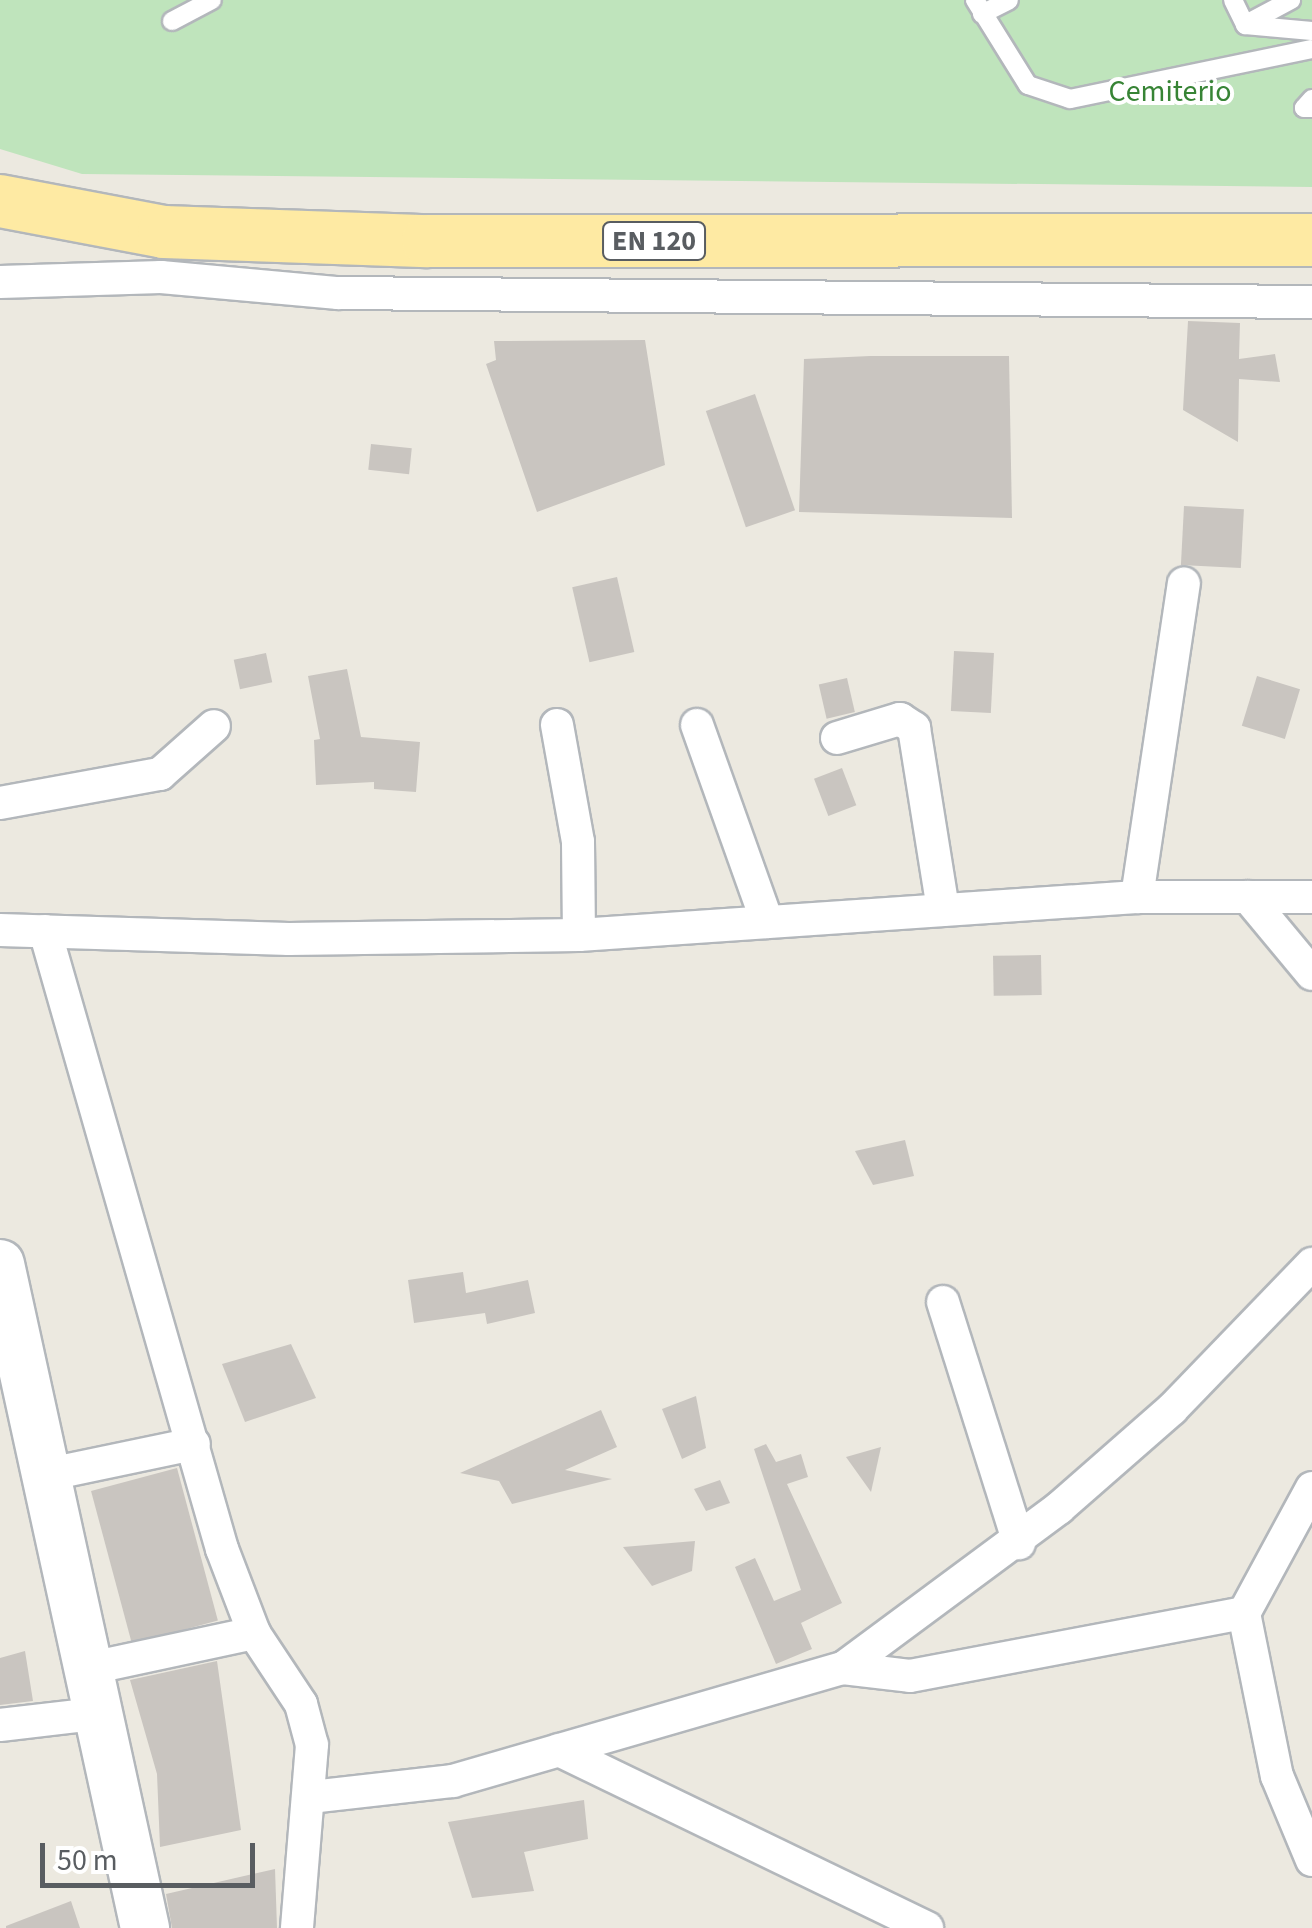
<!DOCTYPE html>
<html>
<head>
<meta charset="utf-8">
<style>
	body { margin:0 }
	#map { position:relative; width:1312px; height:1928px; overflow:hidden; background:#ece9e0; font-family:"Source Sans 3",sans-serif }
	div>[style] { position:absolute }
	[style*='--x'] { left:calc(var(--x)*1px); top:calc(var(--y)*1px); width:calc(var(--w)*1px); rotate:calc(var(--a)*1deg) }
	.green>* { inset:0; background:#bfe4bc }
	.building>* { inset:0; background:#c9c5c0; transform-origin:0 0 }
	.roads { filter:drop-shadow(2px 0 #b3b7bb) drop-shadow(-2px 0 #b3b7bb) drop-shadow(0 2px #b3b7bb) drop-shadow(0 -2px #b3b7bb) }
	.lane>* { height:18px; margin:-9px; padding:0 9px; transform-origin:9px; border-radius:9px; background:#fff }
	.street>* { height:32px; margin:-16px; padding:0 16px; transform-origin:16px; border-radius:16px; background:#fff }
	.secondary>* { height:48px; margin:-24px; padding:0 24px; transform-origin:24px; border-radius:24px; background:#fff }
	.primary>* { height:52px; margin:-26px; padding:0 26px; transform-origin:26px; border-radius:26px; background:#feeaa3 }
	span { translate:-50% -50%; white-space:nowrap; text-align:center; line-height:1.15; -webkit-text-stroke:8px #fff; paint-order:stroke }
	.shield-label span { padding:2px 8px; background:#fff; border:2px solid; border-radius:8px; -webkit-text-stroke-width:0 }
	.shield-label { font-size:28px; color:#595d61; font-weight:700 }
	.park-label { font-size:30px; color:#378435 }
	.scale { position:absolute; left:40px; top:1843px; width:215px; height:45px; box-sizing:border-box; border:5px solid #595d61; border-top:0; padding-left:12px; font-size:30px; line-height:35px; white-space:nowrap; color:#595d61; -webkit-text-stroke:8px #fff; paint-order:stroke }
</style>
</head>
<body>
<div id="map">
	<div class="green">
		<div style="clip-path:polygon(0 0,1312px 0,1312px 187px,82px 174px,0 149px)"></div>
	</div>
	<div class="building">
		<div style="clip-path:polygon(1188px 321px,1240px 323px,1239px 359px,1275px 354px,1280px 382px,1239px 379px,1238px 442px,1183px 410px)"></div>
		<div style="clip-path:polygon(645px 340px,665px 465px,537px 512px,486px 364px,496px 360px,494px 341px)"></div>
		<div style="clip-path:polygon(870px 356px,1009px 356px,1012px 518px,799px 512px,804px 359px)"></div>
		<div style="left:755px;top:394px;width:123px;height:52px;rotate:71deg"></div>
		<div style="left:371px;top:444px;width:41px;height:26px;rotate:6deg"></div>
		<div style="left:1184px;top:506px;width:60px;height:59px;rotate:3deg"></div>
		<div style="left:617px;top:577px;width:77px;height:46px;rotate:77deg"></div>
		<div style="left:954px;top:651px;width:40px;height:60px;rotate:3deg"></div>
		<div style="left:266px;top:653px;width:30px;height:33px;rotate:78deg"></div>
		<div style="clip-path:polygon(347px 669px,361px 737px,420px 742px,416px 792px,374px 789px,374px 782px,316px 785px,314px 740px,320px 739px,308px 676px)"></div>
		<div style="left:1257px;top:676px;width:45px;height:52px;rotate:17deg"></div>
		<div style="left:847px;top:678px;width:35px;height:29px;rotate:77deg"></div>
		<div style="left:842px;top:768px;width:40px;height:30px;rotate:69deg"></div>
		<div style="left:1041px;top:955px;width:40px;height:48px;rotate:89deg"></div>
		<div style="clip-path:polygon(905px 1140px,914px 1176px,873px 1185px,855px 1151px)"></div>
		<div style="clip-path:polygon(463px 1272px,466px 1293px,528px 1280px,535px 1313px,487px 1324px,485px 1313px,414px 1323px,408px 1280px)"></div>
		<div style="clip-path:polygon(291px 1344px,316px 1398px,245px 1422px,222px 1364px)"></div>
		<div style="clip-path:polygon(696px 1396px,706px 1448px,682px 1459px,662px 1409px)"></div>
		<div style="clip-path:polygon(601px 1410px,617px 1447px,565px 1470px,612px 1479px,512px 1504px,499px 1481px,460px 1473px)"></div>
		<div style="clip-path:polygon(766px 1444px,776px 1462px,801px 1454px,808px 1477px,787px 1484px,842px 1603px,801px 1623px,812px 1649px,776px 1664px,735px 1567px,755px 1558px,774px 1601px,801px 1590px,754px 1449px)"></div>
		<div style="clip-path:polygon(881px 1447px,871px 1492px,846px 1457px)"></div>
		<div style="left:177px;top:1468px;width:158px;height:89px;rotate:75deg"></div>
		<div style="clip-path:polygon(720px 1480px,730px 1503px,706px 1511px,694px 1489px)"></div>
		<div style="clip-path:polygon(695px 1541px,692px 1571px,652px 1586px,623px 1547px)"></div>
		<div style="clip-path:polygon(25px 1651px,33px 1701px,0 1705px,0 1658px)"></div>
		<div style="clip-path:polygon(217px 1661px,241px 1830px,160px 1847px,157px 1774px,130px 1680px)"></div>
		<div style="clip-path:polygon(584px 1800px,588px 1839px,524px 1852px,534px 1891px,472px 1898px,448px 1822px)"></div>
		<div style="clip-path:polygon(275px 1869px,277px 1928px,172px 1928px,166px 1894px)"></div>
		<div style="clip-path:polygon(71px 1901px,80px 1928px,6px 1928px,6px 1926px)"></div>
	</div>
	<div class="roads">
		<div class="lane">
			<div style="--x:975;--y:0;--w:100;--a:58.1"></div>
			<div style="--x:1028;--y:85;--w:44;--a:18.4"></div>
			<div style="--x:1070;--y:99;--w:247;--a:-11.7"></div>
			<div style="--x:1233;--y:0;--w:28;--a:64"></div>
			<div style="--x:1245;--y:25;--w:67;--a:5.1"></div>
			<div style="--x:982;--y:14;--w:30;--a:-27"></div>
			<div style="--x:172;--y:21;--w:45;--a:-27.7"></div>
			<div style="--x:1248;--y:23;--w:49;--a:-28.1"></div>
			<div style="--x:1312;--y:99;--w:12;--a:132"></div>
			<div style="--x:1304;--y:108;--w:8;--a:0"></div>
		</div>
		<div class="street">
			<div style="--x:0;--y:282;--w:161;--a:-1.8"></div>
			<div style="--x:161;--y:277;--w:178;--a:5.2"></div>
			<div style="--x:338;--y:293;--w:974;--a:0.53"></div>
			<div style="--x:557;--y:725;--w:119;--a:79.8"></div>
			<div style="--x:578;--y:842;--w:93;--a:89.4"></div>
			<div style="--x:697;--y:725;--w:209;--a:70.4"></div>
			<div style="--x:837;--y:738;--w:66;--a:-16.8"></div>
			<div style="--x:900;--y:719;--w:17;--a:33"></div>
			<div style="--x:914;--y:728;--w:184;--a:80.9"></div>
			<div style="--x:0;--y:803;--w:163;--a:-10.3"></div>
			<div style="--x:160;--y:774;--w:72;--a:-41.6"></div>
			<div style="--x:1137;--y:897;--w:317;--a:-81.5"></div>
			<div style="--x:1248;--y:897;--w:100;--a:50.3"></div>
			<div style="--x:0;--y:930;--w:289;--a:1.8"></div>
			<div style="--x:289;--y:939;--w:290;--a:-0.8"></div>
			<div style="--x:579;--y:935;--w:559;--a:-3.9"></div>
			<div style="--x:1137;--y:897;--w:175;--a:0"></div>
			<div style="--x:45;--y:931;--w:643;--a:74.02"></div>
			<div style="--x:222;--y:1549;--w:90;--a:69.1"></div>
			<div style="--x:254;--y:1633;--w:85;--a:56.5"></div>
			<div style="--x:301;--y:1704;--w:42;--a:75"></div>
			<div style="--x:312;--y:1745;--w:184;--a:94.7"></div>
			<div style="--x:943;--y:1302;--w:253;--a:72.5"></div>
			<div style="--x:45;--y:1475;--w:152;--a:-11.8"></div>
			<div style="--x:1312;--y:1488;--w:142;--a:118.5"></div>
			<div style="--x:1244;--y:1613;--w:166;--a:78.6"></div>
			<div style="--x:1277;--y:1776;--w:91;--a:67.4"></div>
			<div style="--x:843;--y:1668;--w:67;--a:6.8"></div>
			<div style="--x:910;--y:1676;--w:340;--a:-10.7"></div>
			<div style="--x:86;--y:1669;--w:172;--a:-12.1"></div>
			<div style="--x:0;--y:1725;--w:96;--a:-6.6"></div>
			<div style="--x:559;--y:1750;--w:409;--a:25.8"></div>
			<div style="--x:310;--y:1797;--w:144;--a:-6.4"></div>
			<div style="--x:453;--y:1781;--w:406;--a:-16.2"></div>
			<div style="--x:843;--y:1668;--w:269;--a:-36.5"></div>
			<div style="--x:1059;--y:1508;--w:150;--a:-41.2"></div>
			<div style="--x:1172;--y:1409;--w:202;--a:-46"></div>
		</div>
		<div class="secondary">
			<div style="--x:0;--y:1264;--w:680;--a:77.68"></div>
		</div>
		<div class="primary">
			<div style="--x:0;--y:201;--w:167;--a:10.7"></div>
			<div style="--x:164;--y:232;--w:264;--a:2"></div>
			<div style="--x:428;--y:241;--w:884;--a:-0.06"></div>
		</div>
	</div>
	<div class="shield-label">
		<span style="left:654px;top:241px">EN 120</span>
	</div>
	<div class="park-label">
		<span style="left:1170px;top:92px">Cemiterio</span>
	</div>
	<div class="scale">50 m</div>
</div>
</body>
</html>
